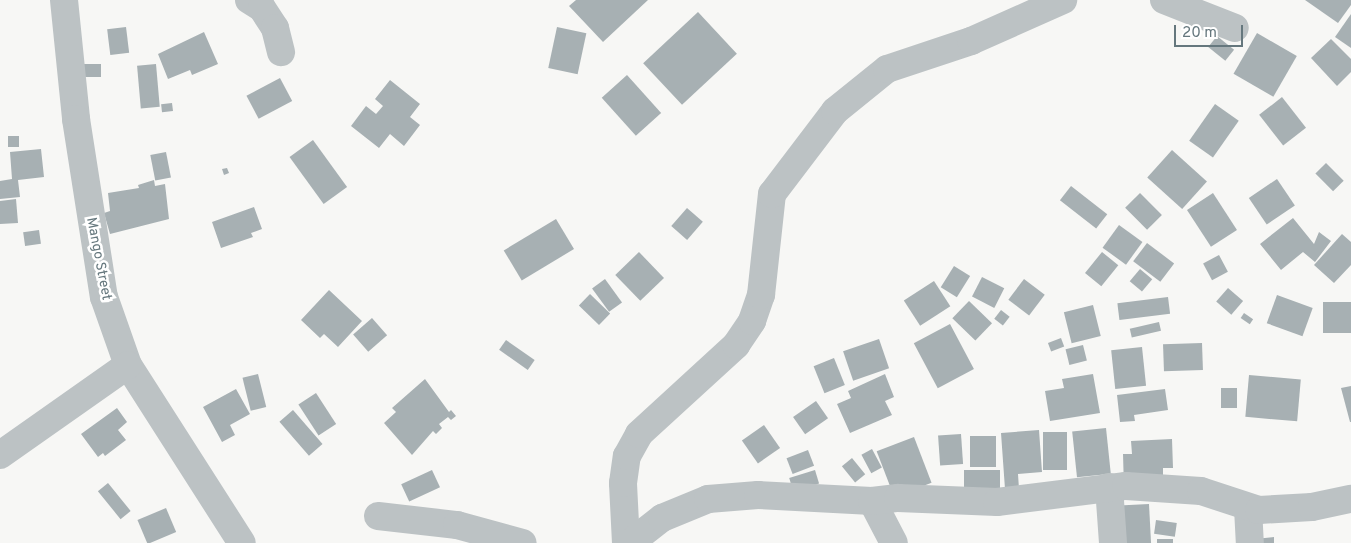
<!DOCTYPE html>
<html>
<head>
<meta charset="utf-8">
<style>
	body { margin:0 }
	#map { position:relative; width:1351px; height:543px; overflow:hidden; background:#f7f7f5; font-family:Overpass,sans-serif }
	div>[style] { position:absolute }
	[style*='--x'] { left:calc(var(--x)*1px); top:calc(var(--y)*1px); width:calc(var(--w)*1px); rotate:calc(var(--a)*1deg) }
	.building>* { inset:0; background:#a7b0b3; transform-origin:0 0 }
	.minor>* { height:28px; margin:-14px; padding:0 14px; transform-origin:14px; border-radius:14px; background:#bcc2c4 }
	span { translate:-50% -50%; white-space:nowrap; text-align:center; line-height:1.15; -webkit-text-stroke:5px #fff; paint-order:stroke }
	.street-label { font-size:14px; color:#65777d }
	.scale { position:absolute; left:1174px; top:25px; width:69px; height:22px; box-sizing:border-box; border:2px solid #65777d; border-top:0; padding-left:6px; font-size:15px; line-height:18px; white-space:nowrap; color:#65777d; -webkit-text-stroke:4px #fff; paint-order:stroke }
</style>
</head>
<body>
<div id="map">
	<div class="building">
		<div style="clip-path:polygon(576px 0,648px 0,603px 42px,569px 6px)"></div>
		<div style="clip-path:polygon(1305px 0,1351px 0,1351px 5px,1338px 23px)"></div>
		<div style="left:698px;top:12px;width:57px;height:75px;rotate:47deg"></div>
		<div style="clip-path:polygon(1351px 14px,1351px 48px,1335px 37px)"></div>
		<div style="left:126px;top:27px;width:26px;height:19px;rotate:83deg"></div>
		<div style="left:557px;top:27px;width:30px;height:42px;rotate:12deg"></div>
		<div style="clip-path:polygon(204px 32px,218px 64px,192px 75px,190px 70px,168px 79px,158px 54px)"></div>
		<div style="left:1257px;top:33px;width:46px;height:47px;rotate:30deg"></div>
		<div style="left:1217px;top:36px;width:22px;height:14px;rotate:39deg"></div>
		<div style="clip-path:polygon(1331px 39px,1351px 59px,1351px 72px,1337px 86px,1311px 58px)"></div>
		<div style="left:101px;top:64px;width:13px;height:20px;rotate:90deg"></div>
		<div style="left:156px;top:64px;width:43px;height:19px;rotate:85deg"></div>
		<div style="left:627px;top:75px;width:51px;height:34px;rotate:48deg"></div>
		<div style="left:280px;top:78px;width:26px;height:38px;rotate:62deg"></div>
		<div style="clip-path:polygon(390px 80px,420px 104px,410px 117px,420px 125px,404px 146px,390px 134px,379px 148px,351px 126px,366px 106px,376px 114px,383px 106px,375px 99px)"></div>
		<div style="left:1282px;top:97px;width:39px;height:29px;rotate:52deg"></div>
		<div style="left:172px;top:103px;width:8px;height:11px;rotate:83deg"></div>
		<div style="left:1215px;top:104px;width:29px;height:45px;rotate:35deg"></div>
		<div style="left:8px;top:136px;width:11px;height:11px"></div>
		<div style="left:313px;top:140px;width:58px;height:29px;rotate:54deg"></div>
		<div style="clip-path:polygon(41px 149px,44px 177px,18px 180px,20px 197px,0 199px,0 181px,12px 179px,10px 152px)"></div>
		<div style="left:1172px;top:150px;width:47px;height:37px;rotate:42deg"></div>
		<div style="left:166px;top:152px;width:26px;height:16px;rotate:79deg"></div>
		<div style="left:1326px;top:163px;width:25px;height:15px;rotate:45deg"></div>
		<div style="clip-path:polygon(227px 168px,229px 173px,224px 175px,222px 169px)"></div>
		<div style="left:1277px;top:179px;width:32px;height:34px;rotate:56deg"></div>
		<div style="clip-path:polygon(154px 180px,155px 186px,165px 184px,169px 219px,110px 234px,104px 213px,110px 211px,108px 193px,139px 188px,138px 185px)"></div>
		<div style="left:1071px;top:186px;width:46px;height:18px;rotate:38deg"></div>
		<div style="left:1140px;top:193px;width:31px;height:21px;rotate:45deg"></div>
		<div style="left:1213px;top:193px;width:44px;height:31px;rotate:57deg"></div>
		<div style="clip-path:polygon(16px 199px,18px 223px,0 224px,0 201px)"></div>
		<div style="clip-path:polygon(254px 207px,262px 229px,251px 233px,253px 237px,221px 248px,212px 222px)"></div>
		<div style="left:687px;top:208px;width:21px;height:24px;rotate:41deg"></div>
		<div style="clip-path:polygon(1293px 218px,1314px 244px,1319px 232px,1331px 241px,1315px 262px,1303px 252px,1281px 270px,1260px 244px)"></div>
		<div style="left:556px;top:219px;width:35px;height:61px;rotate:59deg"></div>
		<div style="left:1119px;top:225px;width:29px;height:28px;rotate:36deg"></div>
		<div style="left:39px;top:230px;width:14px;height:16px;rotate:82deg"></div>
		<div style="clip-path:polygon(1342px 234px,1351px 242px,1351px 265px,1334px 283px,1314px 265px)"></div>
		<div style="left:1147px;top:243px;width:34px;height:23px;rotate:37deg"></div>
		<div style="left:639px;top:252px;width:36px;height:33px;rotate:46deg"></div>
		<div style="left:1102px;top:252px;width:21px;height:27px;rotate:39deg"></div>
		<div style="left:1219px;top:255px;width:19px;height:18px;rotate:62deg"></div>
		<div style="left:954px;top:266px;width:19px;height:25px;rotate:32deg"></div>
		<div style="left:1140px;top:269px;width:16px;height:16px;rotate:40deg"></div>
		<div style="left:982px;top:277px;width:25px;height:22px;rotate:27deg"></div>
		<div style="left:605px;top:279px;width:29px;height:16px;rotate:54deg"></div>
		<div style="left:1024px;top:279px;width:26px;height:26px;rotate:37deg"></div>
		<div style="left:934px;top:281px;width:30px;height:36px;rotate:57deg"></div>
		<div style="left:1228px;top:288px;width:20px;height:18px;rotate:41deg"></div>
		<div style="clip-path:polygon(329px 290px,362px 321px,338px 347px,324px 334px,320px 338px,301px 320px)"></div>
		<div style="left:590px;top:294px;width:28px;height:16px;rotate:44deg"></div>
		<div style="left:1277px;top:295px;width:38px;height:30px;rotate:20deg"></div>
		<div style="left:1168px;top:297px;width:17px;height:51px;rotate:83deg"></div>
		<div style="left:969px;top:301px;width:32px;height:24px;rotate:44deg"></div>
		<div style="left:1351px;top:302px;width:31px;height:28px;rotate:90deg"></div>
		<div style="left:1093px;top:305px;width:32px;height:30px;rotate:76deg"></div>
		<div style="left:1001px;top:310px;width:11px;height:11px;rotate:38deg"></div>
		<div style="left:1244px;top:313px;width:11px;height:6px;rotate:34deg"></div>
		<div style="left:372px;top:318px;width:23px;height:25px;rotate:49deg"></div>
		<div style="left:1159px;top:322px;width:9px;height:30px;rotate:77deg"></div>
		<div style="left:950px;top:324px;width:51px;height:41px;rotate:62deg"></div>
		<div style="left:1061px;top:338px;width:9px;height:14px;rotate:69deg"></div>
		<div style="left:879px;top:339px;width:31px;height:38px;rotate:71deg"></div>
		<div style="left:506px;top:340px;width:35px;height:12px;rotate:35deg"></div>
		<div style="left:1202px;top:343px;width:27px;height:39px;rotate:88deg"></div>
		<div style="left:1083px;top:345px;width:16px;height:18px;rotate:76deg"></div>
		<div style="left:1142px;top:347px;width:39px;height:31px;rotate:84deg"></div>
		<div style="left:834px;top:358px;width:29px;height:22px;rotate:68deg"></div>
		<div style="left:258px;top:374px;width:34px;height:16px;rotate:76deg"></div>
		<div style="clip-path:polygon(885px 374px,894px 397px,885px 401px,892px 415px,850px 433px,837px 404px,851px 398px,848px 391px)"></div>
		<div style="clip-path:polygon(1093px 374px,1100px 413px,1050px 421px,1045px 391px,1064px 388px,1062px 379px)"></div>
		<div style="left:1249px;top:375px;width:52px;height:42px;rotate:5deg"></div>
		<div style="clip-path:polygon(425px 379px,449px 412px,451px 410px,456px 416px,451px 420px,448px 417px,439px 424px,442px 428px,436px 434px,433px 431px,412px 455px,384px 423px,396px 412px,392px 408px)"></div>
		<div style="clip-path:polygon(1351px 386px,1351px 422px,1350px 422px,1341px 388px)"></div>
		<div style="left:1221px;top:388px;width:16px;height:20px"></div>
		<div style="clip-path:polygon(236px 389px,250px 414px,230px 425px,235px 435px,222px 442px,203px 407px)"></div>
		<div style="clip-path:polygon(1165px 389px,1168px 410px,1134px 415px,1135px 421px,1120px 422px,1117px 395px)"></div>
		<div style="left:316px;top:393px;width:37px;height:21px;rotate:57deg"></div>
		<div style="left:816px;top:401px;width:21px;height:28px;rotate:55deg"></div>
		<div style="clip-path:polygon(117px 408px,127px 422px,118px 430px,126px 440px,105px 456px,103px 453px,98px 457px,81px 434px)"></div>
		<div style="left:293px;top:410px;width:45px;height:18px;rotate:49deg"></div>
		<div style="left:764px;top:425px;width:28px;height:27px;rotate:55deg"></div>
		<div style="left:1106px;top:428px;width:46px;height:34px;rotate:84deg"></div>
		<div style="clip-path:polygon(1039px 430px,1042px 472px,1018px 474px,1019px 489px,1005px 489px,1001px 433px)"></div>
		<div style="left:1043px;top:432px;width:24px;height:38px"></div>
		<div style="left:961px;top:434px;width:30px;height:23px;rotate:86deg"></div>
		<div style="left:970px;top:436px;width:26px;height:31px"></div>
		<div style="left:914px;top:437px;width:49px;height:40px;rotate:69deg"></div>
		<div style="clip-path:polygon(1172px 439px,1173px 468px,1163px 468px,1163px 482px,1124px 489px,1123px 454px,1132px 454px,1131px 441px)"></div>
		<div style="left:872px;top:449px;width:21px;height:12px;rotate:62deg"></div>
		<div style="left:808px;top:450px;width:17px;height:23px;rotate:69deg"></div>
		<div style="left:852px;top:458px;width:21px;height:13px;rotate:51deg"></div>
		<div style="left:432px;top:470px;width:19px;height:34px;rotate:65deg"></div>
		<div style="left:815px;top:470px;width:14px;height:27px;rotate:73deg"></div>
		<div style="left:1000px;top:470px;width:37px;height:36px;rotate:90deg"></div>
		<div style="left:108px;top:483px;width:36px;height:13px;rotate:51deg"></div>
		<div style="left:1149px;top:504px;width:39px;height:35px;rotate:87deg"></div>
		<div style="left:166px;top:508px;width:26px;height:31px;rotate:67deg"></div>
		<div style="left:1156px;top:520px;width:21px;height:14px;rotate:8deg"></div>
		<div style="clip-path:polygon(1274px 537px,1274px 543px,1236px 543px,1236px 541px)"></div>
		<div style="left:1157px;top:539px;width:16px;height:4px"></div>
	</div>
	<div class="minor">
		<div style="--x:64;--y:0;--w:120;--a:84.2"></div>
		<div style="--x:76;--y:119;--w:180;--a:81.1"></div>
		<div style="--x:104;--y:297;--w:72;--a:70.6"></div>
		<div style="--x:128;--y:365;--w:211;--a:57.4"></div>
		<div style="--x:249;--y:0;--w:15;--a:32"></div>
		<div style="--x:262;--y:8;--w:24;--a:57"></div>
		<div style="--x:275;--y:28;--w:25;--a:76"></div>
		<div style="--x:1164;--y:0;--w:76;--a:21.5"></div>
		<div style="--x:0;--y:455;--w:156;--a:-35.1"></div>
		<div style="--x:1109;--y:487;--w:56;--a:85.9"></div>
		<div style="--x:872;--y:501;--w:47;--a:62.4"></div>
		<div style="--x:1248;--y:508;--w:35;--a:87"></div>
		<div style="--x:378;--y:516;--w:80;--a:6.5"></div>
		<div style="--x:457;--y:525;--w:68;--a:15.3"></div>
		<div style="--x:626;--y:543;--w:60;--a:-92.9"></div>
		<div style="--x:623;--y:483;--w:27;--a:-82"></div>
		<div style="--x:627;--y:456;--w:25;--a:-61"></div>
		<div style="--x:639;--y:434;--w:132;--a:-42.5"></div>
		<div style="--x:736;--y:345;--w:29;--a:-56"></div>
		<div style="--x:752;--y:321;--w:28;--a:-71"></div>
		<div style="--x:761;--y:295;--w:102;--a:-83.8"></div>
		<div style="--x:772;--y:194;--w:104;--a:-52.8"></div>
		<div style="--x:835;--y:111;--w:67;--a:-38.9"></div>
		<div style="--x:887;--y:69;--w:89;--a:-18.4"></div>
		<div style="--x:971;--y:41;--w:101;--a:-24"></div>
		<div style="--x:630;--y:543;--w:41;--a:-38"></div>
		<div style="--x:662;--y:518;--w:50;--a:-22.4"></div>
		<div style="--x:708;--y:499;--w:50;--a:-4.6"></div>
		<div style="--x:758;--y:495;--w:114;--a:3"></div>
		<div style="--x:872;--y:501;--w:26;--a:-7"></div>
		<div style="--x:898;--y:498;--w:99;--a:2.3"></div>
		<div style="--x:997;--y:502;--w:130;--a:-7.1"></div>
		<div style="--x:1126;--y:486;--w:75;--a:3.8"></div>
		<div style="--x:1201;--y:491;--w:61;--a:18.1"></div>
		<div style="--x:1259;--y:510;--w:53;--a:-3.2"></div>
		<div style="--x:1312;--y:507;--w:40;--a:-12"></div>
	</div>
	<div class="street-label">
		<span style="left:98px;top:259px;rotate:79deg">Mango Street</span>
	</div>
	<div class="scale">20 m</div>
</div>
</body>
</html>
